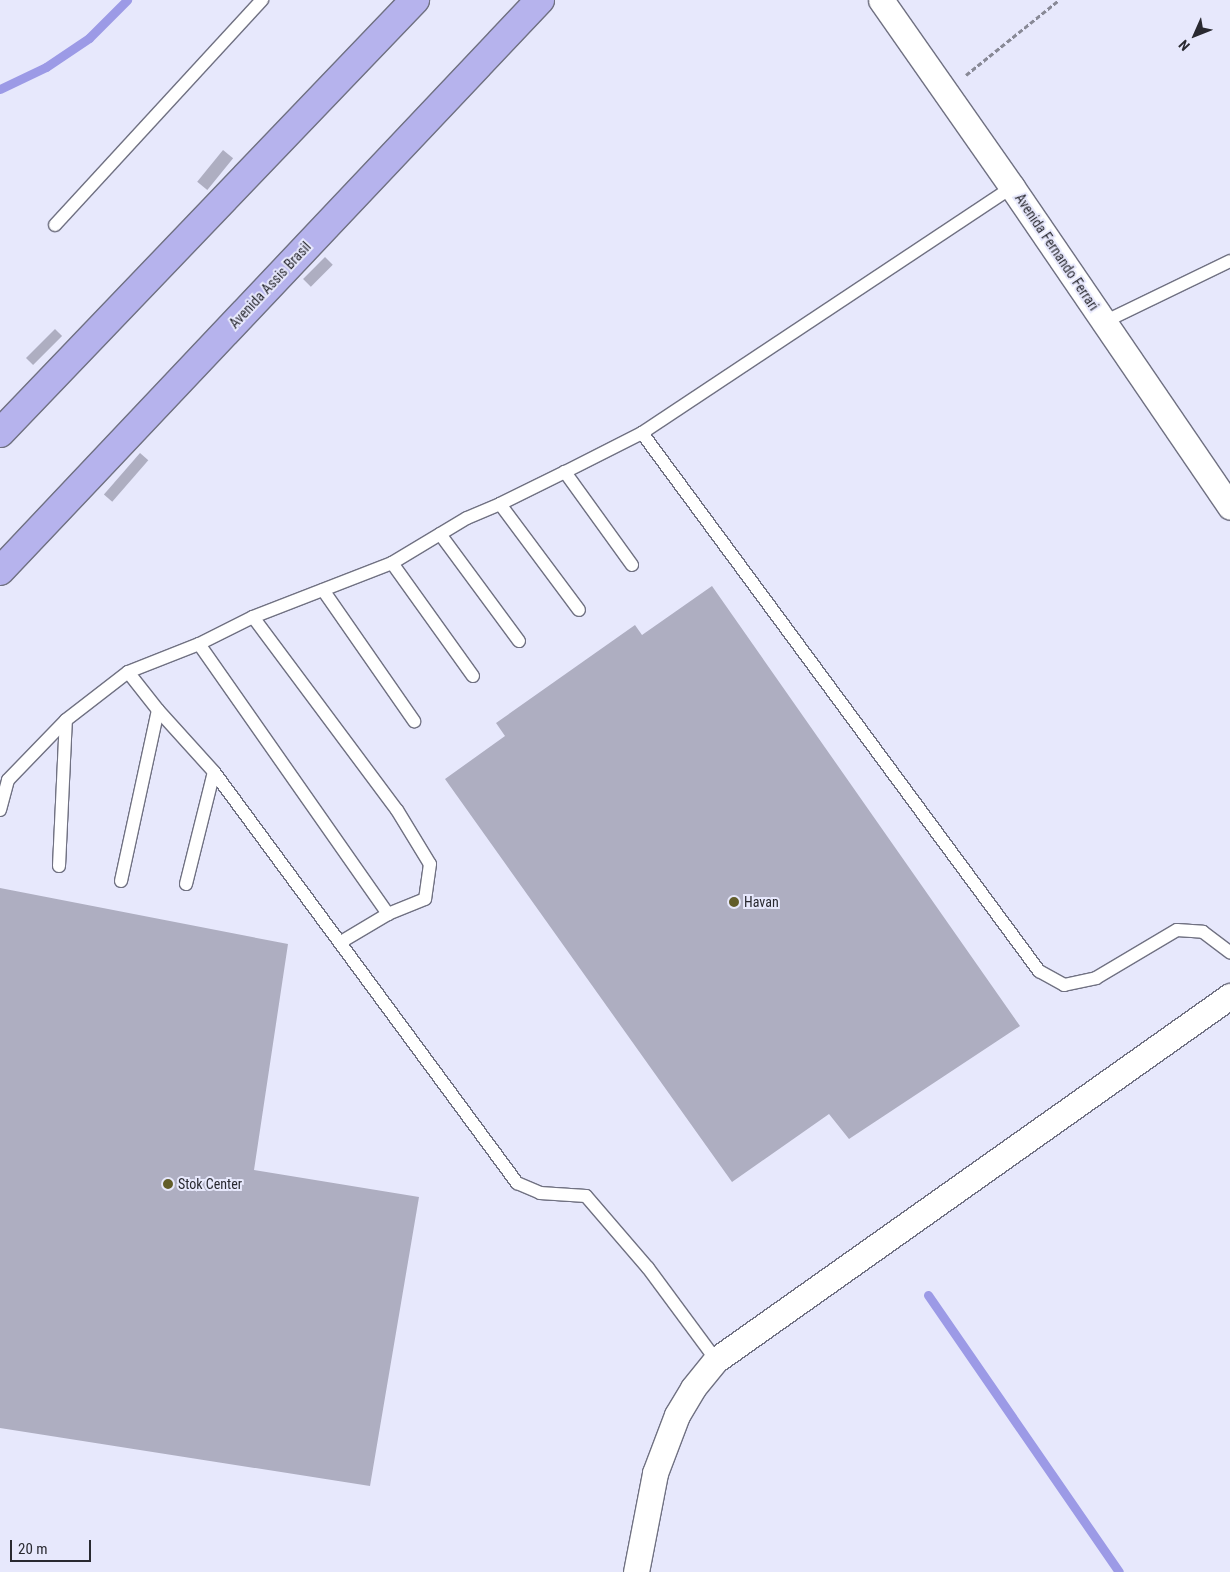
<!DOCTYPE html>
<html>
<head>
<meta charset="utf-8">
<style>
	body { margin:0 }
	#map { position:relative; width:1230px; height:1572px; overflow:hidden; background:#e7e8fc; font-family:"Roboto Condensed",sans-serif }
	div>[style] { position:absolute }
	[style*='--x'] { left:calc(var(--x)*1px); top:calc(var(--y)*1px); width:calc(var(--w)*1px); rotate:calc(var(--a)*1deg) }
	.stream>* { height:9px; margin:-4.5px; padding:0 4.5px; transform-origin:4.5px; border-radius:4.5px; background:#9c9ae6 }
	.building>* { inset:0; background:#aeaec1; transform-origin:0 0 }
	.path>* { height:3px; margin-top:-1.5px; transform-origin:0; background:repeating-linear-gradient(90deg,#888996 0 5px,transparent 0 7.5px) }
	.roads { filter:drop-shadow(1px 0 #707182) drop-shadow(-1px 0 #707182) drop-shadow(0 1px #707182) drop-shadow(0 -1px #707182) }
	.service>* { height:12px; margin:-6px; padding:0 6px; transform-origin:6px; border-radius:6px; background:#fff }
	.minor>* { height:25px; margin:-12.5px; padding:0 12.5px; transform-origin:12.5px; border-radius:12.5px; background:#fff }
	.primary>* { height:28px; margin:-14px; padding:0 14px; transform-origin:14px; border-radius:14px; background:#b6b3ed }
	.dots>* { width:14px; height:14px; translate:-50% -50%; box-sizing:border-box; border:2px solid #e7e8fc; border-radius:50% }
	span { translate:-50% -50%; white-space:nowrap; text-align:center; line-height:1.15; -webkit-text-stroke:4px #e7e8fc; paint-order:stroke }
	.street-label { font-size:14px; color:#292930 }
	.poi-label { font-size:14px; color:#292930 }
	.left { translate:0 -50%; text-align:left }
	.north { position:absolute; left:1170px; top:10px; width:50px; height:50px; -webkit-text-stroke:4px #e7e8fc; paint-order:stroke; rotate:226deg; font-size:14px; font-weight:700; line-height:20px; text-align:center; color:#292930 }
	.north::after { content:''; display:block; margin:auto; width:18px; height:22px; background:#292930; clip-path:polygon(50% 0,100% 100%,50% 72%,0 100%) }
	.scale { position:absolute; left:10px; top:1540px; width:81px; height:22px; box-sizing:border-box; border:2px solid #292930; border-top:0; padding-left:6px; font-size:15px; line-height:18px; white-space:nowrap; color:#292930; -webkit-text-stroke:4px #e7e8fc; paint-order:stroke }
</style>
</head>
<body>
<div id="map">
	<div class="stream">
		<div style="--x:0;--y:89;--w:51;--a:-25.6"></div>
		<div style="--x:46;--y:67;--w:52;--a:-34"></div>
		<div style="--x:89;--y:38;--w:54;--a:-45"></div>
		<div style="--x:928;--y:1295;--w:336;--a:55.4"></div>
	</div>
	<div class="building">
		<div style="left:223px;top:150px;width:13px;height:41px;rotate:39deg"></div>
		<div style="left:325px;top:257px;width:11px;height:31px;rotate:45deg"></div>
		<div style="left:55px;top:329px;width:10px;height:41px;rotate:45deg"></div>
		<div style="left:140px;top:453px;width:11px;height:55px;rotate:41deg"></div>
		<div style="clip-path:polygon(712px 586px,1020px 1026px,849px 1139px,829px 1114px,732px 1182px,445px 779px,505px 736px,496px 723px,635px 625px,642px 635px)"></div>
		<div style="clip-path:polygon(0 888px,288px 944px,254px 1170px,419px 1197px,370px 1486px,0 1428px)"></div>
	</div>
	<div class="path">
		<div style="--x:966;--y:75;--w:119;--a:-38.9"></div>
	</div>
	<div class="roads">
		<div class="service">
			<div style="--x:55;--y:225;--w:306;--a:-47.4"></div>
			<div style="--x:1104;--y:322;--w:140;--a:-25.8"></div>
			<div style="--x:642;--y:433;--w:669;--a:53.58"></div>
			<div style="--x:1039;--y:971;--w:29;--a:29"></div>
			<div style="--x:1064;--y:985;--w:33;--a:-12"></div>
			<div style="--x:1096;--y:978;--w:94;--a:-30.7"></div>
			<div style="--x:1177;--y:930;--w:26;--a:4"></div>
			<div style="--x:1203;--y:932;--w:34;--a:37"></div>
			<div style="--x:500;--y:504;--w:132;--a:53.3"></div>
			<div style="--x:440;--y:534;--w:133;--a:53.6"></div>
			<div style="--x:392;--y:563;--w:139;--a:54.4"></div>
			<div style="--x:632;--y:565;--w:115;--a:-125.8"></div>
			<div style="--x:565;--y:472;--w:86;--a:-26.9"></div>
			<div style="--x:642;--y:433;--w:444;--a:-33.6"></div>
			<div style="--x:323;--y:590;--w:160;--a:55.2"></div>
			<div style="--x:253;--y:617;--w:241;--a:53.3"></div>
			<div style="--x:397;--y:810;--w:63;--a:58.6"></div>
			<div style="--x:430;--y:864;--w:35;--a:98"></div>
			<div style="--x:425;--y:899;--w:40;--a:158"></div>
			<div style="--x:388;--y:914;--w:55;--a:149.2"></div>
			<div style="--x:199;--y:644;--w:330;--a:55"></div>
			<div style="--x:128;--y:672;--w:48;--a:51.7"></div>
			<div style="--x:158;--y:710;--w:84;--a:47.9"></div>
			<div style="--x:214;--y:772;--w:511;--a:53.6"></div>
			<div style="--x:517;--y:1183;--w:25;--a:23"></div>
			<div style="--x:540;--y:1193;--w:46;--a:3.7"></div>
			<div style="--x:586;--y:1196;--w:95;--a:49.3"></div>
			<div style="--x:648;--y:1268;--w:114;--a:53.5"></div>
			<div style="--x:0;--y:810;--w:31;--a:-75"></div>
			<div style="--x:8;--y:780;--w:83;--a:-46"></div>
			<div style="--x:66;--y:720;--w:78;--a:-37.7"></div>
			<div style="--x:128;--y:672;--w:76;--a:-21.5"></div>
			<div style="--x:199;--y:644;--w:60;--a:-26.6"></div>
			<div style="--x:253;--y:617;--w:149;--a:-21.2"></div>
			<div style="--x:392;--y:563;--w:87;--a:-31"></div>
			<div style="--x:467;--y:518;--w:36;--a:-23"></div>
			<div style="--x:500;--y:504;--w:72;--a:-26.2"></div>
			<div style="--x:59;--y:866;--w:146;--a:-87.3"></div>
			<div style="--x:121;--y:881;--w:175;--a:-77.8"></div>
			<div style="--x:186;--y:884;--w:115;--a:-76"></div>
		</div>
		<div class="minor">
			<div style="--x:881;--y:0;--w:228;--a:55"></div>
			<div style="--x:1012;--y:187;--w:387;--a:55.7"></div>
			<div style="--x:636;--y:1572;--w:101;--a:-79.1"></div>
			<div style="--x:655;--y:1473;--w:62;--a:-69.2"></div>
			<div style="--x:677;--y:1415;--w:31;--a:-59"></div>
			<div style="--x:693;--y:1388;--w:36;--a:-51"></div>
			<div style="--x:716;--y:1360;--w:630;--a:-35.31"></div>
		</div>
		<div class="primary">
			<div style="--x:0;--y:433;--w:600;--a:-46.22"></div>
			<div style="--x:0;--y:571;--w:786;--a:-46.6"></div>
		</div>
	</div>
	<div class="dots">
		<div style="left:734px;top:902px;background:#625d2a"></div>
		<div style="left:168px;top:1184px;background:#625d2a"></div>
	</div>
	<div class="street-label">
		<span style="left:1057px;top:252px;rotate:56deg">Avenida Fernando Ferrari</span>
		<span style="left:270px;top:285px;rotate:-47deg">Avenida Assis Brasil</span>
	</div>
	<div class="poi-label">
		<span class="left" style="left:744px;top:902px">Havan</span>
		<span class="left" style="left:178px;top:1184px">Stok Center</span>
	</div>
	<div class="north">N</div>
	<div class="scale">20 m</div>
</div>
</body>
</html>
